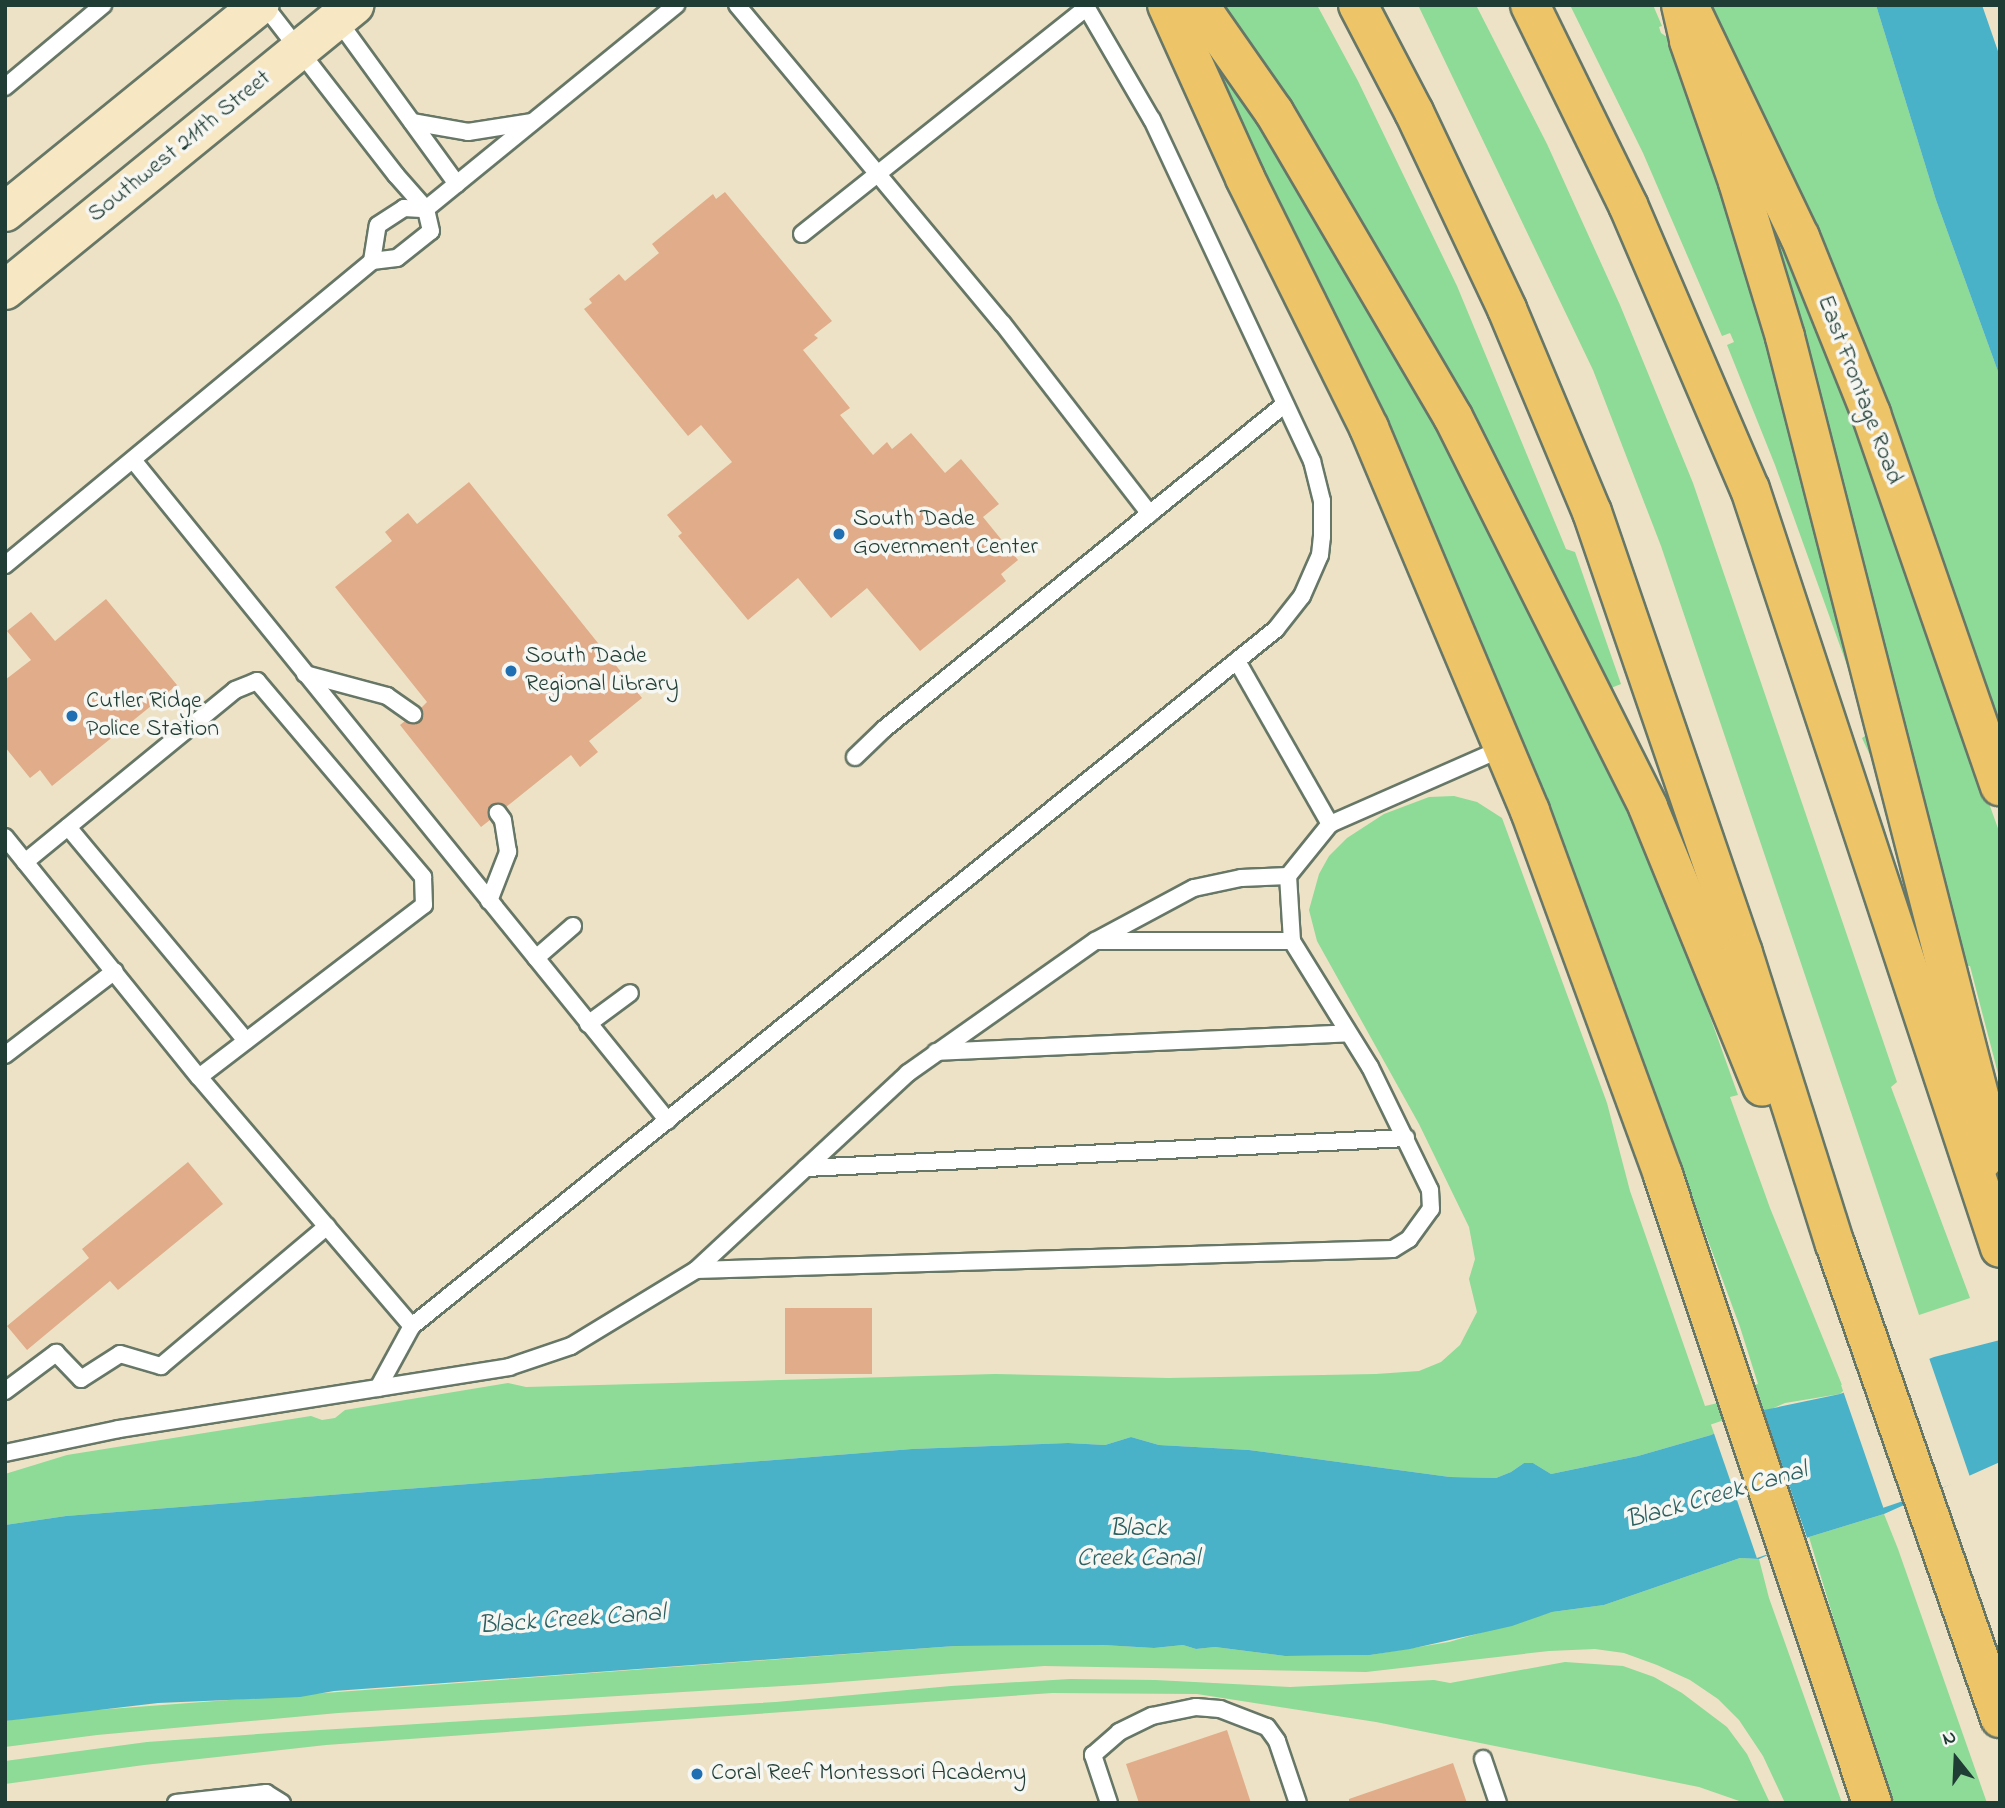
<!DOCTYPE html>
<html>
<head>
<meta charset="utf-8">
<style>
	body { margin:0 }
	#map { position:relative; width:2005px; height:1808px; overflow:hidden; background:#ede2c5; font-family:"Indie Flower",sans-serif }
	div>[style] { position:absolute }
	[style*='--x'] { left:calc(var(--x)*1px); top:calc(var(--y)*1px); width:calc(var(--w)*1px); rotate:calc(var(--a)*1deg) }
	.green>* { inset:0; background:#8eda97 }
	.water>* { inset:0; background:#49b1c8 }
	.pier>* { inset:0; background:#ede2c5; transform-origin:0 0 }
	.building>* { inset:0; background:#e1ac89; transform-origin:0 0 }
	.roads { filter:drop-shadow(2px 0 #677767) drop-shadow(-2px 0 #677767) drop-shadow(0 2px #677767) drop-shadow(0 -2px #677767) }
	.service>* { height:16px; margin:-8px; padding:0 8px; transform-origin:8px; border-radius:8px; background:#fff }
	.secondary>* { height:38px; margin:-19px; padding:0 19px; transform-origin:19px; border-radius:19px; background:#f8e7c3 }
	.primary>* { height:38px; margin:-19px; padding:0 19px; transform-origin:19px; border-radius:19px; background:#eec469 }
	.motorway>* { height:38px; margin:-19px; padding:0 19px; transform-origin:19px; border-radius:19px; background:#eec469 }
	.dots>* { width:19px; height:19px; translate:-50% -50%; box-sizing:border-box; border:4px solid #f6f6f2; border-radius:50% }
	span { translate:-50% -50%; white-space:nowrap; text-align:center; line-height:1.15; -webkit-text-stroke:7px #f6f6f2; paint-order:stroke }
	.street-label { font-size:24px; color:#1f3d34 }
	.poi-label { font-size:24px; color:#1f3d34 }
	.left { translate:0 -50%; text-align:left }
	.water-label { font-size:26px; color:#2c6060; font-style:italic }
	.frame { position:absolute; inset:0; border:7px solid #1f3d34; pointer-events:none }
	.north { position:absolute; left:1921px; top:1724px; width:70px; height:70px; -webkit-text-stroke:5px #f6f6f2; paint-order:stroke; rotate:342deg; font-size:19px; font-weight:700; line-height:28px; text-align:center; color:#1f3d34 }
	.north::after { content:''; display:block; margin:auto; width:24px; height:32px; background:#1f3d34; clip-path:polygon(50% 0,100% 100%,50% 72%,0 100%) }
</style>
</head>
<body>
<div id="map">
	<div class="green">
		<div style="clip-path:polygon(1219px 5px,1317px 5px,1358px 81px,1457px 286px,1566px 549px,1575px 552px,1621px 684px,1606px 690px)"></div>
		<div style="clip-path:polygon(1418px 5px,1476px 5px,1547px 144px,1620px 305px,1693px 483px,1897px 1082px,1891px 1087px,1970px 1298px,1919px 1315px,1661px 546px,1593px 370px)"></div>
		<div style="clip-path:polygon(1570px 5px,1653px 5px,1662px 26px,1659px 27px,1661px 33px,1667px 37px,1695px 105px,1722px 177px,1760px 297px,1882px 768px,1876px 768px,1862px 738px,1871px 732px,1775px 465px,1727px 345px,1734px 342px,1730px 333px,1722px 336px,1643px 153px)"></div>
		<div style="clip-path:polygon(1710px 5px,1876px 5px,1936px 200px,2000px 377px,2000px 734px)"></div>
		<div style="clip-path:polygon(1197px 34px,1276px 141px,1423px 398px,1606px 764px,1683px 941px,1738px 1095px,1730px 1097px,1770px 1208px,1844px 1390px,1840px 1394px,1785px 1403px,1711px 1435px,1638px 1456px,1551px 1474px,1533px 1463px,1524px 1463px,1511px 1472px,1496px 1478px,1450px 1477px,1249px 1450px,1159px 1445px,1131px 1437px,1105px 1445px,1068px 1443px,912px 1449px,66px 1516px,5px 1525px,5px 1474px,67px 1455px,311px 1416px,322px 1420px,335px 1418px,345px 1410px,508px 1383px,526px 1387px,995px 1374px,1168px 1378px,1376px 1374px,1419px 1371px,1441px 1362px,1460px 1345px,1477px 1312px,1469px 1279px,1475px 1259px,1469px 1227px,1419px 1124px,1317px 941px,1309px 910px,1319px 874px,1329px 856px,1347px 838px,1384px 814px,1429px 797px,1454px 796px,1477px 802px,1502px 818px,1607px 1103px,1630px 1191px,1705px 1406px,1757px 1394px,1754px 1385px,1758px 1384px,1740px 1327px,1597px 940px,1318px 284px)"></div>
		<div style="clip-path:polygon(1765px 207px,1851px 418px,2000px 834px,2000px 1081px,1970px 966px,1964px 966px)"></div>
		<div style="clip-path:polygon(1884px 1514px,1898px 1549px,1987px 1803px,1889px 1803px,1809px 1537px)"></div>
		<div style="clip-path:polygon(1740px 1558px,1759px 1559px,1769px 1598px,1842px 1803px,1785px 1803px,1763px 1756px,1739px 1720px,1718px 1699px,1690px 1680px,1657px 1665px,1624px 1653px,1595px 1649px,1549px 1651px,1366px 1672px,1044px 1666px,815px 1684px,338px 1713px,97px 1735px,5px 1747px,5px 1721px,56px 1713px,955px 1646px,1103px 1645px,1154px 1648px,1183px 1645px,1196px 1649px,1215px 1647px,1285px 1656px,1370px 1655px,1449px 1642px,1552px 1612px,1604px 1605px)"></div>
		<div style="clip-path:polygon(1565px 1662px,1623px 1666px,1654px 1677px,1682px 1693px,1727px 1727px,1747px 1754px,1770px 1803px,1745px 1803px,1699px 1787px,1376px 1722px,1197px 1694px,1052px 1693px,602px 1725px,326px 1745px,144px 1765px,5px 1784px,5px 1761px,147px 1742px,272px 1733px,776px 1702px,951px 1686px,1070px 1679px,1155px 1680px,1290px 1687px,1434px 1680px,1450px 1683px)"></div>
	</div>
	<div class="water">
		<div style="clip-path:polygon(1876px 5px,1982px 5px,2000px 57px,2000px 377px,1936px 200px)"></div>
		<div style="clip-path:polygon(2000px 1340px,2000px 1462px,1884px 1514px,1809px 1537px,1759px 1559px,1740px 1558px,1604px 1605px,1552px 1612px,1512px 1626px,1410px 1649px,1370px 1655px,1285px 1656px,1215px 1647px,1196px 1649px,1183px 1645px,1154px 1648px,1103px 1645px,955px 1646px,334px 1691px,300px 1697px,158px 1703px,5px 1721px,5px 1525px,66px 1516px,912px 1449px,1068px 1443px,1105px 1445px,1131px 1437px,1159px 1445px,1249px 1450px,1450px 1477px,1496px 1478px,1511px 1472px,1524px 1463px,1533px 1463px,1551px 1474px,1638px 1456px,1711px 1435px,1764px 1410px,1840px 1394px,1934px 1357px)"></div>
	</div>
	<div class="pier">
		<div style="left:1928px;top:1355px;width:130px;height:92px;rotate:71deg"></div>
		<div style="left:1762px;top:1407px;width:141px;height:54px;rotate:71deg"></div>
	</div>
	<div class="building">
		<div style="clip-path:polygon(725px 192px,832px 321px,814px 335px,818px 338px,803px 350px,850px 408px,840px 415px,873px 455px,887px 442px,892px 449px,911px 433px,945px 473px,961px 459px,999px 504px,983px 517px,1018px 560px,1001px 574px,1006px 581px,920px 651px,867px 588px,831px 618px,798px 578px,748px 620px,678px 536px,682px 533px,667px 515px,732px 462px,701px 425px,688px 436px,584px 309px,592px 303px,589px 299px,619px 274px,625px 281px,659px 253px,652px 244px,713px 194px,716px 199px)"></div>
		<div style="clip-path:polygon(469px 482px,642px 698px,589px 741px,598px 752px,580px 767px,571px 755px,506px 807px,498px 803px,491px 805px,488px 813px,490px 820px,481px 827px,400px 725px,405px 721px,418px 723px,423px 716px,421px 708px,427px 702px,335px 587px,392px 541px,385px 532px,408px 513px,417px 524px)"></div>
		<div style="clip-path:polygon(106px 599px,177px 685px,52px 786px,40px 770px,30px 778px,5px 747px,5px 680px,31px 660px,7px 631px,31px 612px,55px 641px)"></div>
		<div style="clip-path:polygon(188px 1162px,223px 1204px,118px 1290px,110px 1281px,27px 1350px,7px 1326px,89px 1258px,82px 1249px)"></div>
		<div style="left:872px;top:1308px;width:66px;height:87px;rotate:90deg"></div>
		<div style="clip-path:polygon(1227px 1730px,1251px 1803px,1139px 1803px,1126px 1764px)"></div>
		<div style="clip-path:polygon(1453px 1763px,1467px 1803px,1349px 1803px,1349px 1799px)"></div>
	</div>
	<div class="roads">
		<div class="service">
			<div style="--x:737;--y:5;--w:415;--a:50.2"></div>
			<div style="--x:1003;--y:324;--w:240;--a:52.3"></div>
			<div style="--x:337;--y:19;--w:204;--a:54"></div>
			<div style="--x:5;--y:87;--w:128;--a:-39.9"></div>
			<div style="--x:412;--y:122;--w:57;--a:10.1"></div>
			<div style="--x:468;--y:132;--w:65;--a:-8.9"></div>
			<div style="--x:802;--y:234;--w:363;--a:-38.5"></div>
			<div style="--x:372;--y:261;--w:36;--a:-81"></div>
			<div style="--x:378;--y:225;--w:31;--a:-33"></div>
			<div style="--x:404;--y:208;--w:22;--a:3"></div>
			<div style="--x:426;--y:209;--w:323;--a:-39.2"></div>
			<div style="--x:133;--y:460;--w:850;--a:51.01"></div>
			<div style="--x:5;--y:565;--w:477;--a:-39.6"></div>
			<div style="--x:372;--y:261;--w:25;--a:-7"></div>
			<div style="--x:397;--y:258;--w:43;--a:-38.5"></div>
			<div style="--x:431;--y:231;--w:23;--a:-103"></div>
			<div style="--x:426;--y:209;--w:45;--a:-131.4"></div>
			<div style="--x:396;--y:175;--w:215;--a:-127.8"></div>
			<div style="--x:1237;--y:661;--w:188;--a:60.3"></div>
			<div style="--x:1330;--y:824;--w:191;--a:-23.7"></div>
			<div style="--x:305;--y:674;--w:85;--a:15"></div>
			<div style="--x:387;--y:696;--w:32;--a:35"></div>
			<div style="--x:855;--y:757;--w:40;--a:-44"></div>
			<div style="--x:884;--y:729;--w:516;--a:-39.02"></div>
			<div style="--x:68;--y:827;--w:278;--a:50.2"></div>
			<div style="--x:5;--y:837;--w:309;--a:51.1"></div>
			<div style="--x:199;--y:1077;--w:328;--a:49.5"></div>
			<div style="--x:25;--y:862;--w:271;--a:-39.3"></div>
			<div style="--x:235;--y:690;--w:24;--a:-22"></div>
			<div style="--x:257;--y:681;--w:257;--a:49.7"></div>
			<div style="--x:423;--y:877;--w:28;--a:88"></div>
			<div style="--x:424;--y:905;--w:283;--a:142.6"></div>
			<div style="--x:489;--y:901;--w:53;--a:-68.8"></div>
			<div style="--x:508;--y:852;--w:32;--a:-99"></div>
			<div style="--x:503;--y:820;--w:9;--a:-126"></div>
			<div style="--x:1098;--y:941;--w:194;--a:0"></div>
			<div style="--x:536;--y:958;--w:49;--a:-40.9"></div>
			<div style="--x:588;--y:1024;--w:52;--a:-36.4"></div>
			<div style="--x:936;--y:1052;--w:412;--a:-2.6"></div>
			<div style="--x:5;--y:1055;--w:138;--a:-37.4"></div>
			<div style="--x:806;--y:1168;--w:601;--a:-2.86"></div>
			<div style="--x:696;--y:1270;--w:289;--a:-42.9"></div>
			<div style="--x:908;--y:1073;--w:229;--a:-35.2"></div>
			<div style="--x:1095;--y:941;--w:112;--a:-28.2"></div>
			<div style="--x:1194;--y:888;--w:48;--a:-12"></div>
			<div style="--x:1241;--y:878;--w:47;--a:-2.4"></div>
			<div style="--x:378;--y:1388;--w:71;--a:-61.3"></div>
			<div style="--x:412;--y:1326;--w:1110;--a:-38.89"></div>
			<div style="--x:1276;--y:629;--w:42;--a:-51.8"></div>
			<div style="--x:1302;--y:596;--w:45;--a:-66.3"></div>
			<div style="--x:1320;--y:555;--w:18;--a:-84"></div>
			<div style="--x:1322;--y:537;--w:36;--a:-90"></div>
			<div style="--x:1322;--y:501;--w:41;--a:-104"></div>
			<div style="--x:1312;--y:461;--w:377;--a:-115.1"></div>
			<div style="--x:1152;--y:120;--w:133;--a:-120.2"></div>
			<div style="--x:5;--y:1391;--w:64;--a:-36.7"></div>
			<div style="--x:56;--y:1353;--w:36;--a:46"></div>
			<div style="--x:81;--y:1379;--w:46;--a:-32.7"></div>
			<div style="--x:120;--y:1354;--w:43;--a:16.3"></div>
			<div style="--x:161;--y:1366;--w:217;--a:-40.1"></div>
			<div style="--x:5;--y:1453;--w:116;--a:-11.9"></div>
			<div style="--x:119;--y:1429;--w:395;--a:-9"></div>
			<div style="--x:509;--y:1367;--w:65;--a:-18.7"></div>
			<div style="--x:571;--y:1346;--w:146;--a:-31.3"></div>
			<div style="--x:696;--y:1270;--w:697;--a:-1.73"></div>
			<div style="--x:1393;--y:1249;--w:19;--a:-32"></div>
			<div style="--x:1409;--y:1239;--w:37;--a:-54"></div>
			<div style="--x:1431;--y:1209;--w:19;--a:-93"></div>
			<div style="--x:1430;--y:1190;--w:137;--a:-116"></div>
			<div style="--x:1370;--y:1067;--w:148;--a:-121.8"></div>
			<div style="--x:1292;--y:941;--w:65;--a:-93.5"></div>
			<div style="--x:1288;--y:876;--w:67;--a:-51.1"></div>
			<div style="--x:1483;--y:1759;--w:46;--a:71.2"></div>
			<div style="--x:176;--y:1803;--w:91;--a:-6.3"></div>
			<div style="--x:266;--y:1793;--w:19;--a:32"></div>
			<div style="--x:1109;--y:1803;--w:51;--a:-108.4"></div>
			<div style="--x:1093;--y:1755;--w:35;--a:-41"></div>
			<div style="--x:1119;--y:1732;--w:37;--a:-26"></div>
			<div style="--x:1152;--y:1716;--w:45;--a:-11.6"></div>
			<div style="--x:1196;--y:1707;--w:24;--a:5"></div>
			<div style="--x:1220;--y:1709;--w:50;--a:21"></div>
			<div style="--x:1267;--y:1727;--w:17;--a:54"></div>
			<div style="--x:1277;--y:1741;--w:65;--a:71.3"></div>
		</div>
		<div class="secondary">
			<div style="--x:5;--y:212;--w:328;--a:-39.1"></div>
			<div style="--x:5;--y:290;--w:451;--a:-39.2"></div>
		</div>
		<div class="primary">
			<div style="--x:1167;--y:5;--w:190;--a:65.7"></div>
			<div style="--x:1245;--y:178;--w:279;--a:63.6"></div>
			<div style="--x:1369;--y:428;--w:415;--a:67.2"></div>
			<div style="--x:1530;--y:811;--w:388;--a:69.9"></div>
			<div style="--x:1663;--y:1175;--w:662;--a:71.59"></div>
			<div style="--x:1692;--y:12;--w:250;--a:64.4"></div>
			<div style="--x:1800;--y:237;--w:191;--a:68.1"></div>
			<div style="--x:1871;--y:414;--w:394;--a:70.9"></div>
		</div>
		<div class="motorway">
			<div style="--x:1199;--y:5;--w:131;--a:55"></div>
			<div style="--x:1274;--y:112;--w:354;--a:59.6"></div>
			<div style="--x:1453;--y:417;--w:436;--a:63.4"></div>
			<div style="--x:1648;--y:807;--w:302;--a:67.8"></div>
			<div style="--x:1358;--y:5;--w:121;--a:62.4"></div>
			<div style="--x:1414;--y:112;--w:218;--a:64.7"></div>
			<div style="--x:1507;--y:309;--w:220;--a:67.3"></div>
			<div style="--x:1592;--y:512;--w:466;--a:71.1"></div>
			<div style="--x:1743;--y:953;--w:305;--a:72.5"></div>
			<div style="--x:1835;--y:1244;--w:502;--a:70.81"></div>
			<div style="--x:1530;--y:5;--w:223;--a:63.9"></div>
			<div style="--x:1628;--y:205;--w:309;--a:66.8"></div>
			<div style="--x:1750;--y:489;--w:799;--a:71.77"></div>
			<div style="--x:1681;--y:5;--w:37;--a:77"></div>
			<div style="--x:1689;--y:41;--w:149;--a:70.8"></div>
			<div style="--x:1738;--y:182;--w:162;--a:73.1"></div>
			<div style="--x:1785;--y:337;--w:814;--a:75.64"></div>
			<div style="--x:1987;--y:1126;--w:34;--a:97"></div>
		</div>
	</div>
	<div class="dots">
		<div style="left:839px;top:534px;background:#1f6fb2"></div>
		<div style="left:511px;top:671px;background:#1f6fb2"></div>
		<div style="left:72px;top:716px;background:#1f6fb2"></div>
		<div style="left:697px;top:1774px;background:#1f6fb2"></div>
	</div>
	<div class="street-label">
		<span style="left:180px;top:147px;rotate:-39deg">Southwest 211th Street</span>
		<span style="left:1859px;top:390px;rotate:69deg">East Frontage Road</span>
	</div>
	<div class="poi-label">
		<span class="left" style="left:853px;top:534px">South Dade<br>Government Center</span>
		<span class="left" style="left:525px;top:671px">South Dade<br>Regional Library</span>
		<span class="left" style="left:86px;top:716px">Cutler Ridge<br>Police Station</span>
		<span class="left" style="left:711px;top:1774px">Coral Reef Montessori Academy</span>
	</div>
	<div class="water-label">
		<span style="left:1717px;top:1497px;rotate:-16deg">Black Creek Canal</span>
		<span style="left:1138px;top:1545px">Black<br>Creek Canal</span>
		<span style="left:572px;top:1621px;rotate:-4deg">Black Creek Canal</span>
	</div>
	<div class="frame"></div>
	<div class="north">N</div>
</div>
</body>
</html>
